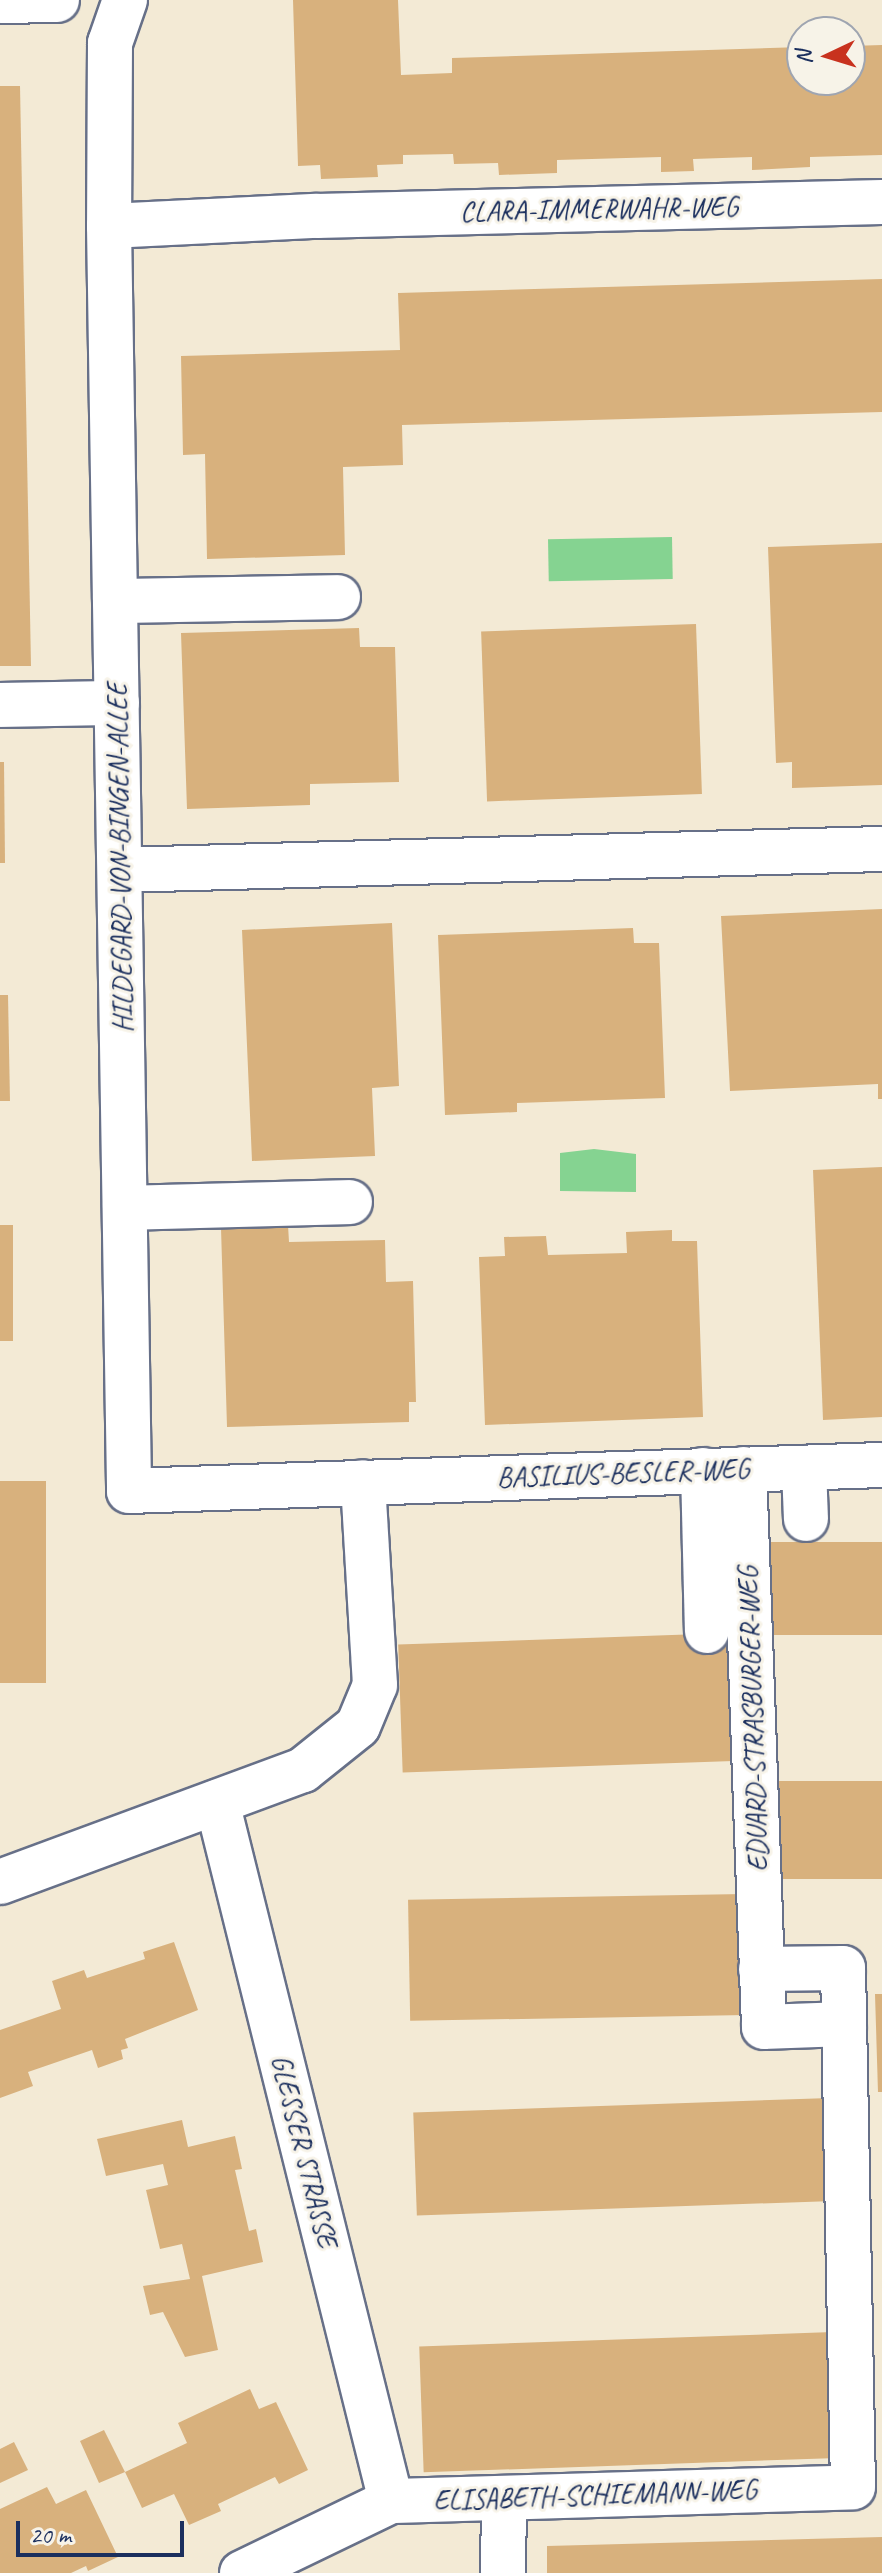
<!DOCTYPE html>
<html>
<head>
<meta charset="utf-8">
<style>
	body { margin:0 }
	#map { position:relative; width:882px; height:2573px; overflow:hidden; background:#f3ead5; font-family:Caveat,sans-serif }
	div>[style] { position:absolute }
	[style*='--x'] { left:calc(var(--x)*1px); top:calc(var(--y)*1px); width:calc(var(--w)*1px); rotate:calc(var(--a)*1deg) }
	.green>* { inset:0; background:#85d391; transform-origin:0 0 }
	.building>* { inset:0; background:#d8b17d; transform-origin:0 0 }
	.roads { filter:drop-shadow(2px 0 #677088) drop-shadow(-2px 0 #677088) drop-shadow(0 2px #677088) drop-shadow(0 -2px #677088) }
	.minor>* { height:44px; margin:-22px; padding:0 22px; transform-origin:22px; border-radius:22px; background:#fff }
	span { translate:-50% -50%; white-space:nowrap; text-align:center; line-height:1.15; -webkit-text-stroke:6px #f7f3e8; paint-order:stroke }
	.street-label { font-size:28px; color:#1b2f5e }
	.north { position:absolute; left:786px; top:16px; width:80px; height:80px; box-sizing:border-box; background:#f7f3e8; border:2px solid #9fa5b1; border-radius:50%; rotate:266deg; font-size:22px; font-weight:700; line-height:32px; text-align:center; color:#1b2f5e }
	.north::after { content:''; display:block; margin:auto; width:28px; height:36px; background:#c8321e; clip-path:polygon(50% 0,100% 100%,50% 72%,0 100%) }
	.scale { position:absolute; left:16px; top:2521px; width:168px; height:36px; box-sizing:border-box; border:4px solid #1b2f5e; border-top:0; padding-left:10px; font-size:24px; line-height:28px; white-space:nowrap; color:#1b2f5e; -webkit-text-stroke:6px #f7f3e8; paint-order:stroke }
</style>
</head>
<body>
<div id="map">
	<div class="green">
		<div style="left:672px;top:537px;width:42px;height:124px;rotate:89deg"></div>
		<div style="clip-path:polygon(594px 1149px,636px 1154px,636px 1192px,560px 1191px,560px 1153px)"></div>
	</div>
	<div class="building">
		<div style="clip-path:polygon(293px 0,398px 0,401px 75px,452px 73px,452px 58px,802px 47px,802px 80px,850px 80px,850px 46px,882px 45px,882px 155px,810px 157px,810px 167px,752px 170px,752px 157px,693px 159px,694px 171px,661px 172px,661px 157px,557px 160px,557px 173px,499px 175px,498px 163px,454px 164px,453px 154px,403px 155px,403px 164px,377px 165px,378px 177px,321px 179px,320px 165px,298px 166px)"></div>
		<div style="clip-path:polygon(0 86px,20px 86px,31px 666px,0 666px)"></div>
		<div style="clip-path:polygon(882px 279px,882px 412px,402px 425px,403px 465px,343px 467px,345px 555px,207px 559px,205px 454px,183px 455px,181px 356px,400px 350px,398px 293px)"></div>
		<div style="clip-path:polygon(882px 543px,882px 785px,792px 788px,792px 762px,776px 763px,768px 547px)"></div>
		<div style="left:696px;top:624px;width:170px;height:215px;rotate:88deg"></div>
		<div style="clip-path:polygon(359px 628px,360px 647px,395px 647px,399px 782px,310px 784px,310px 805px,187px 809px,181px 633px)"></div>
		<div style="clip-path:polygon(0 762px,4px 762px,5px 863px,0 863px)"></div>
		<div style="clip-path:polygon(882px 909px,882px 1099px,878px 1099px,878px 1084px,730px 1091px,721px 916px)"></div>
		<div style="clip-path:polygon(392px 923px,399px 1086px,372px 1088px,375px 1156px,252px 1161px,242px 930px)"></div>
		<div style="clip-path:polygon(633px 928px,634px 943px,659px 943px,665px 1098px,517px 1103px,517px 1112px,445px 1115px,438px 935px)"></div>
		<div style="clip-path:polygon(0 995px,8px 995px,10px 1101px,0 1101px)"></div>
		<div style="clip-path:polygon(882px 1167px,882px 1417px,823px 1420px,813px 1170px)"></div>
		<div style="left:0;top:1225px;width:13px;height:116px"></div>
		<div style="clip-path:polygon(288px 1225px,289px 1242px,385px 1240px,386px 1282px,413px 1281px,416px 1402px,409px 1402px,409px 1422px,227px 1427px,221px 1228px)"></div>
		<div style="clip-path:polygon(672px 1230px,672px 1241px,697px 1241px,703px 1417px,485px 1425px,479px 1257px,505px 1256px,504px 1237px,546px 1236px,548px 1255px,627px 1253px,626px 1232px)"></div>
		<div style="left:0;top:1481px;width:46px;height:202px"></div>
		<div style="left:882px;top:1542px;width:93px;height:124px;rotate:90deg"></div>
		<div style="left:729px;top:1633px;width:128px;height:331px;rotate:88deg"></div>
		<div style="left:882px;top:1781px;width:98px;height:105px;rotate:90deg"></div>
		<div style="left:744px;top:1894px;width:121px;height:336px;rotate:89deg"></div>
		<div style="clip-path:polygon(174px 1942px,198px 2010px,125px 2039px,128px 2048px,121px 2050px,123px 2059px,98px 2068px,92px 2050px,28px 2072px,33px 2086px,0 2098px,0 2030px,61px 2009px,52px 1981px,84px 1970px,87px 1978px,145px 1959px,143px 1952px)"></div>
		<div style="clip-path:polygon(875px 1994px,882px 1994px,882px 2092px,878px 2092px)"></div>
		<div style="left:830px;top:2098px;width:103px;height:417px;rotate:88deg"></div>
		<div style="clip-path:polygon(182px 2120px,188px 2147px,235px 2136px,242px 2169px,235px 2170px,249px 2231px,256px 2229px,263px 2262px,202px 2276px,218px 2350px,185px 2357px,163px 2312px,150px 2315px,143px 2286px,190px 2279px,182px 2244px,160px 2249px,146px 2190px,168px 2185px,163px 2164px,106px 2176px,97px 2139px)"></div>
		<div style="left:833px;top:2332px;width:126px;height:414px;rotate:88deg"></div>
		<div style="clip-path:polygon(250px 2389px,259px 2409px,276px 2402px,308px 2470px,279px 2484px,275px 2477px,218px 2504px,221px 2511px,189px 2525px,174px 2494px,142px 2508px,125px 2472px,99px 2483px,80px 2441px,104px 2430px,125px 2472px,187px 2443px,178px 2423px)"></div>
		<div style="clip-path:polygon(14px 2442px,28px 2470px,0 2483px,0 2449px)"></div>
		<div style="clip-path:polygon(47px 2487px,56px 2504px,86px 2490px,118px 2557px,88px 2571px,86px 2566px,71px 2573px,0 2573px,0 2509px)"></div>
		<div style="clip-path:polygon(882px 2537px,882px 2573px,547px 2573px,547px 2546px)"></div>
	</div>
	<div class="roads">
		<div class="minor">
			<div style="--x:125;--y:0;--w:46;--a:109.2"></div>
			<div style="--x:110;--y:43;--w:183;--a:90.3"></div>
			<div style="--x:109;--y:226;--w:1265;--a:89.09"></div>
			<div style="--x:129;--y:1491;--w:753;--a:-1.98"></div>
			<div style="--x:0;--y:1;--w:57;--a:-1"></div>
			<div style="--x:109;--y:226;--w:208;--a:-2.8"></div>
			<div style="--x:317;--y:216;--w:565;--a:-1.42"></div>
			<div style="--x:115;--y:601;--w:223;--a:-1"></div>
			<div style="--x:0;--y:705;--w:117;--a:-1"></div>
			<div style="--x:120;--y:870;--w:762;--a:-1.58"></div>
			<div style="--x:125;--y:1208;--w:225;--a:-1.5"></div>
			<div style="--x:804;--y:1468;--w:51;--a:87.8"></div>
			<div style="--x:744;--y:1469;--w:558;--a:87.95"></div>
			<div style="--x:764;--y:2027;--w:80;--a:-2.1"></div>
			<div style="--x:703;--y:1470;--w:161;--a:88.6"></div>
			<div style="--x:217;--y:1802;--w:720;--a:76.02"></div>
			<div style="--x:0;--y:1882;--w:323;--a:-20.3"></div>
			<div style="--x:303;--y:1770;--w:70;--a:-38.7"></div>
			<div style="--x:358;--y:1726;--w:44;--a:-67.5"></div>
			<div style="--x:375;--y:1685;--w:203;--a:-93.4"></div>
			<div style="--x:242;--y:2573;--w:165;--a:-25.8"></div>
			<div style="--x:391;--y:2501;--w:462;--a:-1.7"></div>
			<div style="--x:853;--y:2487;--w:519;--a:-91.1"></div>
			<div style="--x:843;--y:1968;--w:82;--a:179.3"></div>
			<div style="--x:503;--y:2573;--w:75;--a:-89.2"></div>
		</div>
	</div>
	<div class="street-label">
		<span style="left:599px;top:209px;rotate:-1deg">CLARA-IMMERWAHR-WEG</span>
		<span style="left:120px;top:858px;rotate:-91deg">HILDEGARD-VON-BINGEN-ALLEE</span>
		<span style="left:623px;top:1473px;rotate:-2deg">BASILIUS-BESLER-WEG</span>
		<span style="left:753px;top:1719px;rotate:-92deg">EDUARD-STRASBURGER-WEG</span>
		<span style="left:304px;top:2151px;rotate:76deg">GLESSER STRASSE</span>
		<span style="left:595px;top:2495px;rotate:-2deg">ELISABETH-SCHIEMANN-WEG</span>
	</div>
	<div class="north">N</div>
	<div class="scale">20 m</div>
</div>
</body>
</html>
